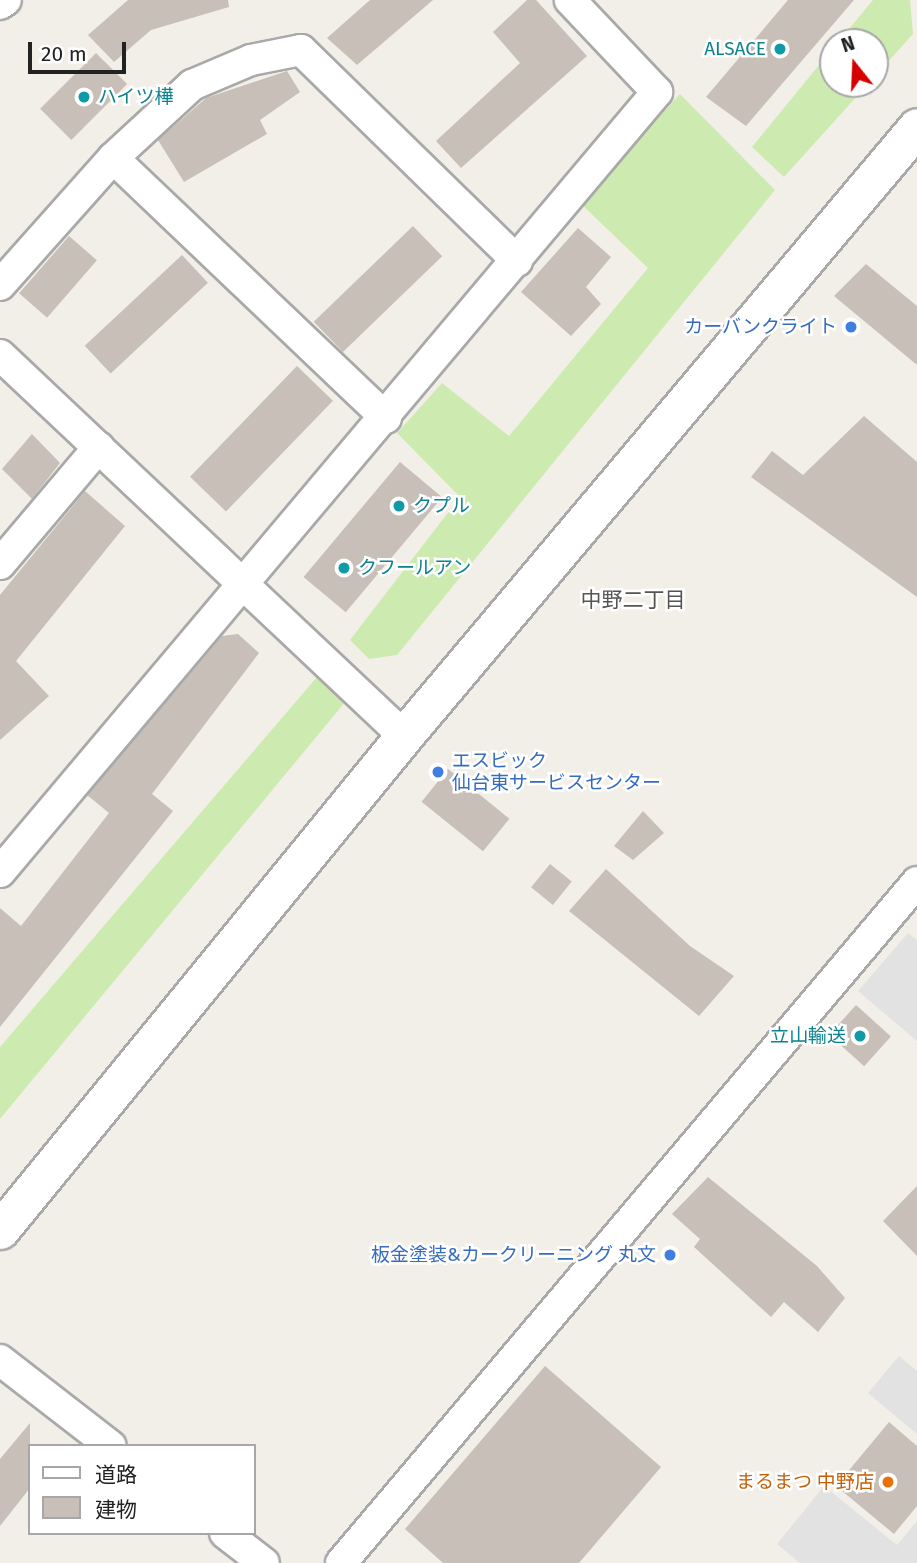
<!DOCTYPE html>
<html>
<head>
<meta charset="utf-8">
<style>
	body { margin:0 }
	#map { position:relative; width:917px; height:1563px; overflow:hidden; background:#f2efe9; font-family:"Fira Sans","Noto Sans JP",sans-serif }
	div>[style] { position:absolute }
	[style*='--x'] { left:calc(var(--x)*1px); top:calc(var(--y)*1px); width:calc(var(--w)*1px); rotate:calc(var(--a)*1deg) }
	.grass>* { inset:0; background:#cdebb0 }
	.parking>* { inset:0; background:#e2e2e2 }
	.building>* { inset:0; background:#c7bfb8; transform-origin:0 0 }
	.roads { filter:drop-shadow(2px 0 #a9a9a9) drop-shadow(-2px 0 #a9a9a9) drop-shadow(0 2px #a9a9a9) drop-shadow(0 -2px #a9a9a9) }
	.minor>* { height:30px; margin:-15px; padding:0 15px; transform-origin:15px; border-radius:15px; background:#fff }
	.tertiary>* { height:37px; margin:-18.5px; padding:0 18.5px; transform-origin:18.5px; border-radius:18.5px; background:#fff }
	.dots>* { width:19px; height:19px; translate:-50% -50%; box-sizing:border-box; border:4px solid #fff; border-radius:50% }
	span { translate:-50% -50%; white-space:nowrap; text-align:center; line-height:1.15; -webkit-text-stroke:5px #fff; paint-order:stroke }
	.culture-label { font-size:19px; color:#0d838f }
	.right { translate:-100% -50%; text-align:right }
	.left { translate:0 -50%; text-align:left }
	.shop-label { font-size:19px; color:#366cbe }
	.food-label { font-size:19px; color:#c56008 }
	.neighbourhood-label { font-size:21px; color:#555 }
	.legend { position:absolute; left:28px; top:1444px; width:228px; height:91px; box-sizing:border-box; background:#fff; border:2px solid #a7a7a7; margin:0; padding:9px 12px; list-style:none; font-size:21px; color:#222 }
	.legend li { display:flex; align-items:center; gap:14px; height:35px }
	.legend b { width:35px; border:2px solid #a7a7a7 }
	.north { position:absolute; left:819px; top:28px; width:70px; height:70px; box-sizing:border-box; background:#fff; border:2px solid #a7a7a7; border-radius:50%; rotate:342deg; font-size:19px; font-weight:700; line-height:28px; text-align:center; color:#222 }
	.north::after { content:''; display:block; margin:auto; width:24px; height:32px; background:#d40000; clip-path:polygon(50% 0,100% 100%,50% 72%,0 100%) }
	.scale { position:absolute; left:28px; top:42px; width:98px; height:32px; box-sizing:border-box; border:4px solid #222; border-top:0; padding-left:9px; font-size:21px; line-height:24px; white-space:nowrap; color:#222; -webkit-text-stroke:5px #fff; paint-order:stroke }
</style>
</head>
<body>
<div id="map">
	<div class="grass">
		<div style="clip-path:polygon(873px 0,910px 0,913px 34px,875px 76px,875px 42px,838px 42px)"></div>
		<div style="clip-path:polygon(833px 48px,833px 84px,868px 84px,784px 177px,752px 147px)"></div>
		<div style="clip-path:polygon(680px 94px,775px 190px,397px 655px,369px 659px,350px 640px,460px 497px,397px 433px,442px 383px,509px 436px,648px 268px,580px 203px)"></div>
		<div style="clip-path:polygon(317px 677px,346px 701px,0 1119px,0 1047px)"></div>
	</div>
	<div class="parking">
		<div style="clip-path:polygon(908px 933px,917px 940px,917px 1041px,858px 991px)"></div>
		<div style="clip-path:polygon(899px 1356px,917px 1371px,917px 1434px,868px 1393px)"></div>
		<div style="clip-path:polygon(824px 1486px,897px 1545px,917px 1521px,917px 1563px,800px 1563px,777px 1544px)"></div>
	</div>
	<div class="building">
		<div style="clip-path:polygon(128px 0,228px 0,229px 7px,151px 30px,114px 62px,88px 35px)"></div>
		<div style="clip-path:polygon(370px 0,433px 0,357px 65px,327px 38px)"></div>
		<div style="clip-path:polygon(527px 0,536px 0,587px 56px,461px 168px,436px 141px,520px 63px,493px 32px)"></div>
		<div style="clip-path:polygon(788px 0,854px 0,746px 126px,706px 97px)"></div>
		<div style="left:96px;top:53px;width:44px;height:79px;rotate:45deg"></div>
		<div style="clip-path:polygon(287px 71px,300px 92px,260px 120px,267px 134px,184px 182px,158px 140px,206px 98px)"></div>
		<div style="left:413px;top:226px;width:42px;height:138px;rotate:46deg"></div>
		<div style="clip-path:polygon(578px 228px,611px 257px,586px 287px,601px 304px,571px 336px,521px 292px)"></div>
		<div style="left:69px;top:236px;width:37px;height:76px;rotate:41deg"></div>
		<div style="left:182px;top:255px;width:38px;height:133px;rotate:47deg"></div>
		<div style="clip-path:polygon(866px 264px,917px 306px,917px 365px,834px 296px)"></div>
		<div style="left:297px;top:366px;width:50px;height:154px;rotate:44deg"></div>
		<div style="clip-path:polygon(864px 416px,917px 462px,917px 597px,751px 477px,772px 451px,803px 475px)"></div>
		<div style="clip-path:polygon(32px 434px,60px 463px,32px 499px,2px 469px)"></div>
		<div style="left:400px;top:462px;width:55px;height:150px;rotate:40deg"></div>
		<div style="clip-path:polygon(85px 491px,125px 526px,16px 661px,49px 696px,0 740px,0 595px)"></div>
		<div style="clip-path:polygon(238px 634px,259px 653px,152px 794px,173px 811px,0 1027px,0 908px,21px 926px,109px 813px,87px 795px,222px 636px)"></div>
		<div style="left:448px;top:769px;width:79px;height:42px;rotate:39deg"></div>
		<div style="clip-path:polygon(643px 811px,664px 833px,633px 860px,614px 846px)"></div>
		<div style="left:550px;top:864px;width:28px;height:30px;rotate:39deg"></div>
		<div style="clip-path:polygon(606px 869px,690px 946px,734px 976px,699px 1016px,569px 911px)"></div>
		<div style="left:856px;top:1005px;width:47px;height:40px;rotate:42deg"></div>
		<div style="clip-path:polygon(708px 1177px,817px 1266px,845px 1298px,818px 1332px,784px 1302px,771px 1317px,694px 1247px,700px 1239px,672px 1214px)"></div>
		<div style="clip-path:polygon(917px 1186px,917px 1256px,883px 1221px)"></div>
		<div style="clip-path:polygon(545px 1366px,661px 1467px,579px 1563px,443px 1563px,405px 1529px)"></div>
		<div style="clip-path:polygon(889px 1422px,917px 1446px,917px 1506px,894px 1534px,836px 1486px)"></div>
		<div style="clip-path:polygon(30px 1423px,30px 1488px,0 1526px,0 1459px)"></div>
	</div>
	<div class="roads">
		<div class="minor">
			<div style="--x:0;--y:4;--w:7;--a:-34"></div>
			<div style="--x:113;--y:158;--w:377;--a:43.6"></div>
			<div style="--x:0;--y:285;--w:170;--a:-48.3"></div>
			<div style="--x:113;--y:158;--w:108;--a:-42.7"></div>
			<div style="--x:192;--y:85;--w:64;--a:-23"></div>
			<div style="--x:251;--y:60;--w:51;--a:-11.3"></div>
			<div style="--x:301;--y:50;--w:302;--a:44.3"></div>
			<div style="--x:0;--y:355;--w:555;--a:43.32"></div>
			<div style="--x:0;--y:564;--w:153;--a:-49.8"></div>
			<div style="--x:0;--y:872;--w:1020;--a:-49.89"></div>
			<div style="--x:657;--y:92;--w:127;--a:-133.4"></div>
			<div style="--x:0;--y:1360;--w:140;--a:37.8"></div>
			<div style="--x:225;--y:1533;--w:49;--a:37.6"></div>
			<div style="--x:341;--y:1563;--w:892;--a:-49.77"></div>
		</div>
		<div class="tertiary">
			<div style="--x:0;--y:1230;--w:638;--a:-50.72"></div>
			<div style="--x:404;--y:736;--w:796;--a:-49.89"></div>
		</div>
	</div>
	<div class="dots">
		<div style="left:780px;top:49px;background:#0f9aa8"></div>
		<div style="left:84px;top:97px;background:#0f9aa8"></div>
		<div style="left:851px;top:327px;background:#3f7fe0"></div>
		<div style="left:399px;top:506px;background:#0f9aa8"></div>
		<div style="left:344px;top:568px;background:#0f9aa8"></div>
		<div style="left:438px;top:772px;background:#3f7fe0"></div>
		<div style="left:860px;top:1036px;background:#0f9aa8"></div>
		<div style="left:670px;top:1255px;background:#3f7fe0"></div>
		<div style="left:888px;top:1482px;background:#e8710a"></div>
	</div>
	<div class="culture-label">
		<span class="right" style="left:766px;top:49px">ALSACE</span>
		<span class="left" style="left:98px;top:97px">ハイツ樺</span>
		<span class="left" style="left:413px;top:506px">クプル</span>
		<span class="left" style="left:358px;top:568px">クフールアン</span>
		<span class="right" style="left:846px;top:1036px">立山輸送</span>
	</div>
	<div class="shop-label">
		<span class="right" style="left:837px;top:327px">カーバンクライト</span>
		<span class="left" style="left:452px;top:772px">エスビック<br>仙台東サービスセンター</span>
		<span class="right" style="left:656px;top:1255px">板金塗装&amp;カークリーニング 丸文</span>
	</div>
	<div class="food-label">
		<span class="right" style="left:874px;top:1482px">まるまつ 中野店</span>
	</div>
	<div class="neighbourhood-label">
		<span style="left:633px;top:600px">中野二丁目</span>
	</div>
	<ul class="legend">
	<li><b style="height:9px;background:#fff"></b>道路</li>
	<li><b style="height:19px;background:#c7bfb8"></b>建物</li>
	</ul>
	<div class="north">N</div>
	<div class="scale">20 m</div>
</div>
</body>
</html>
